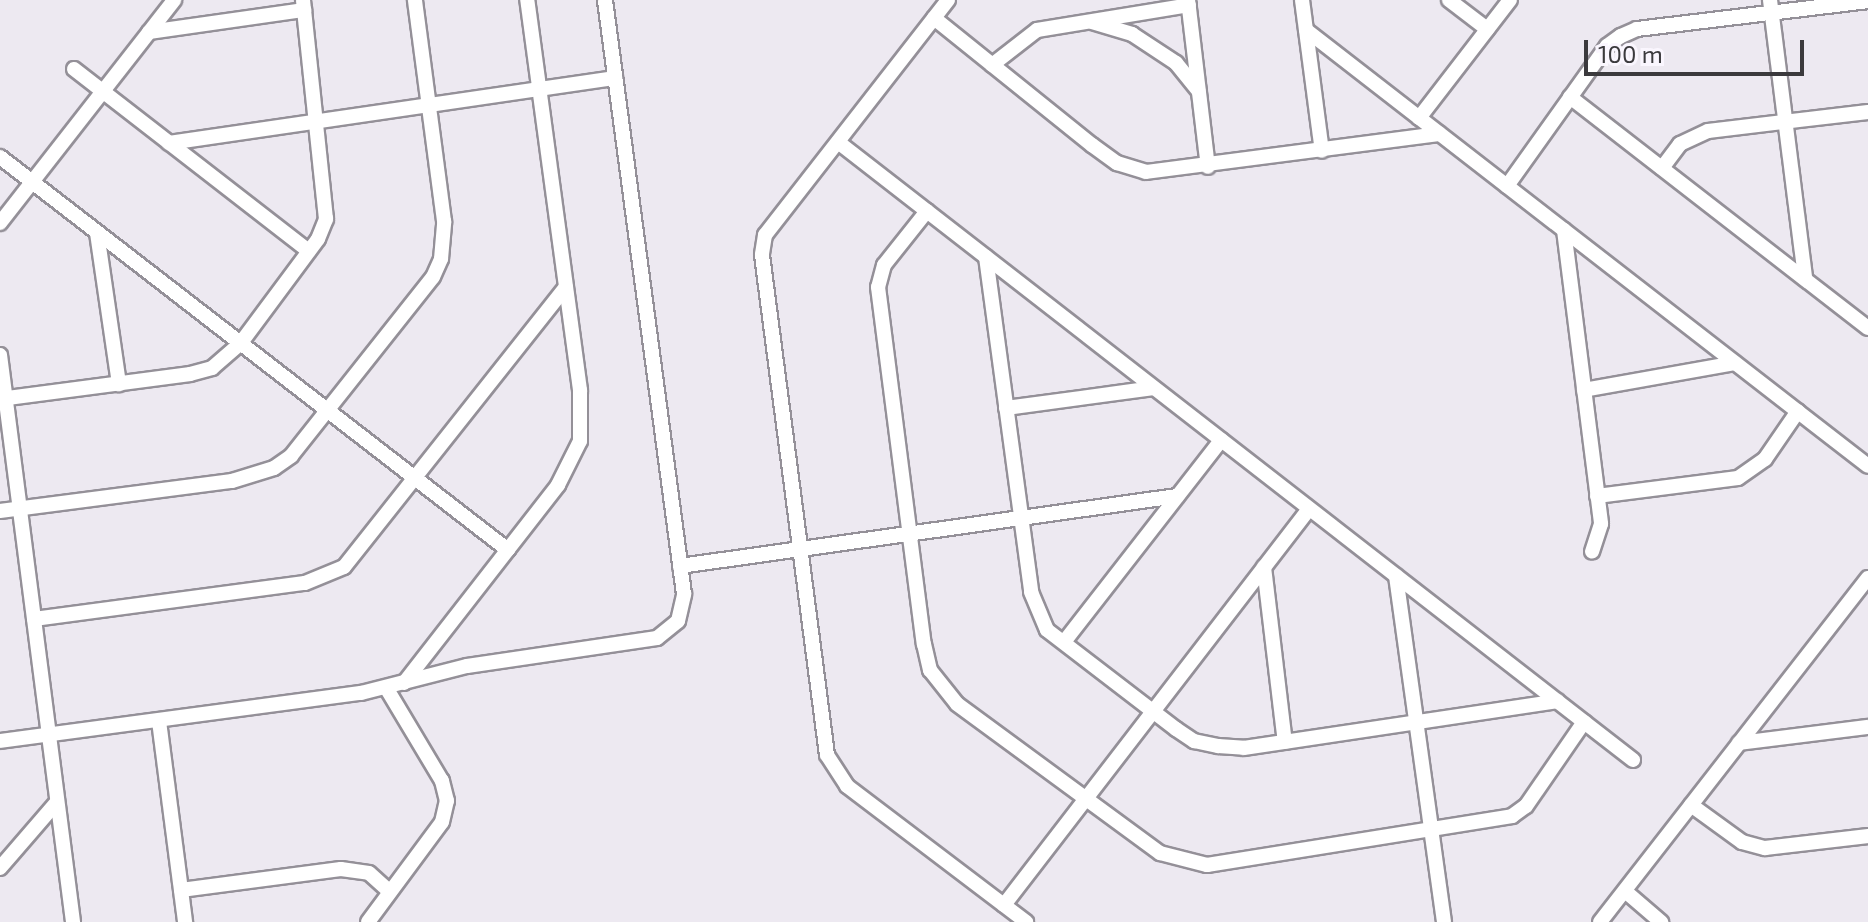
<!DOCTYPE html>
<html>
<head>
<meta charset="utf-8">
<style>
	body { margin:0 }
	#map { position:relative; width:1868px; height:922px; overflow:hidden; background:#ede9f1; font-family:"Exo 2",sans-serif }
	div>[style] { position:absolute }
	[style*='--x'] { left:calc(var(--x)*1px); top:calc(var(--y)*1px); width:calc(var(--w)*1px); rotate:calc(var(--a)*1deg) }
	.roads { filter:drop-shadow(2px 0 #949098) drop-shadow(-2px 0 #949098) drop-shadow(0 2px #949098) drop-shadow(0 -2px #949098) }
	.street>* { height:14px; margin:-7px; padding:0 7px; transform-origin:7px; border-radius:7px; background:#fff }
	span { translate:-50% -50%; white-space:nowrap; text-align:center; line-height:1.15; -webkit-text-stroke:7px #faf6fe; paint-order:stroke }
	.scale { position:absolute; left:1584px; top:40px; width:220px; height:36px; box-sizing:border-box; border:4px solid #3b3a3d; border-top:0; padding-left:10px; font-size:24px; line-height:28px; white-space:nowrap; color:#3b3a3d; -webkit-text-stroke:6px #faf6fe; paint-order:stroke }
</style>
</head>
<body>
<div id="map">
	<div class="roads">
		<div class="street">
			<div style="--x:948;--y:0;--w:298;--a:127.9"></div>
			<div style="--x:765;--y:235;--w:20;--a:99"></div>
			<div style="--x:762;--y:255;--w:504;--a:82.59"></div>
			<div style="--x:827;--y:755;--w:37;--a:57"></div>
			<div style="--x:847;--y:786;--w:225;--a:37.2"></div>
			<div style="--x:1188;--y:0;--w:168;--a:83.2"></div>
			<div style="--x:1302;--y:0;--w:152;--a:82.5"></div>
			<div style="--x:1449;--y:0;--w:48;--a:37.3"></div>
			<div style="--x:1770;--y:0;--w:281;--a:82.8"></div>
			<div style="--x:934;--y:18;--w:203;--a:38.8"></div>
			<div style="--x:1092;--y:145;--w:31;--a:36"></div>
			<div style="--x:1117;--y:163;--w:30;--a:17"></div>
			<div style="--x:1146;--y:172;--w:296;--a:-7.4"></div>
			<div style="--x:1092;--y:22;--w:42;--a:16.7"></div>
			<div style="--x:1132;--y:34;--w:53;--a:33.4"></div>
			<div style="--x:1176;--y:63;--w:36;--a:51"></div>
			<div style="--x:1306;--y:30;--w:711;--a:37.8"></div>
			<div style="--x:149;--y:32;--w:157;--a:-8.1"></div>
			<div style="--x:992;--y:65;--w:57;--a:-37.9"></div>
			<div style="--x:1037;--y:30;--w:154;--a:-9.3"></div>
			<div style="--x:74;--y:69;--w:297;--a:37.8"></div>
			<div style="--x:1570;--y:97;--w:377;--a:37.8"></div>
			<div style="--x:1419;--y:118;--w:149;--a:-52.4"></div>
			<div style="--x:838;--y:142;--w:1007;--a:37.86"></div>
			<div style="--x:169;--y:143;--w:451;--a:-8.3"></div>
			<div style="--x:0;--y:157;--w:642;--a:37.73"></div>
			<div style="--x:1662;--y:168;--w:30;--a:-53"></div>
			<div style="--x:1680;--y:144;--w:31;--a:-25"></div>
			<div style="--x:1708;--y:131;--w:161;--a:-6.8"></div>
			<div style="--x:1507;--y:186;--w:172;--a:-54.5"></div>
			<div style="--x:1607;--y:46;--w:17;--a:-36"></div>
			<div style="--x:1621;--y:36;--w:17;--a:-24"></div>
			<div style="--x:1637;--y:29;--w:233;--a:-6.9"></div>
			<div style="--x:927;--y:211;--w:69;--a:128.5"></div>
			<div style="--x:884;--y:265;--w:23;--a:105"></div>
			<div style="--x:878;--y:287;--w:360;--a:82.7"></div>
			<div style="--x:924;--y:644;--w:27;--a:77"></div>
			<div style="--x:930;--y:670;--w:43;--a:51.5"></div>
			<div style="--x:957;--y:704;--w:252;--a:36.3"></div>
			<div style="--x:1160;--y:853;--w:49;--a:14.3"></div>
			<div style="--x:1207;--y:865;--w:309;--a:-9.1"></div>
			<div style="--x:1512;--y:816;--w:17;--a:-36"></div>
			<div style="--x:1526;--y:806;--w:102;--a:-55.4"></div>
			<div style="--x:0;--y:223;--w:283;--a:-52"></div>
			<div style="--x:1564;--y:230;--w:296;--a:82.8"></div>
			<div style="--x:1601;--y:524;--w:29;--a:108"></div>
			<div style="--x:97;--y:233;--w:153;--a:81.7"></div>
			<div style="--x:986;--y:257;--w:338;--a:82.3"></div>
			<div style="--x:1031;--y:592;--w:41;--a:67.2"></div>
			<div style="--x:1047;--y:630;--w:163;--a:37.5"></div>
			<div style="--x:1176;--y:729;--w:22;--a:34"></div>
			<div style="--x:1194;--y:741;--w:25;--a:12"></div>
			<div style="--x:1218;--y:746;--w:26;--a:4"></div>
			<div style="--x:1244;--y:748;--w:317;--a:-8.5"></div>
			<div style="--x:0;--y:355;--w:572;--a:82.66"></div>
			<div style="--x:1584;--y:390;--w:153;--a:-10.1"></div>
			<div style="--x:0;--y:399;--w:192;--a:-7.5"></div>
			<div style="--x:190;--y:374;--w:23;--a:-15"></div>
			<div style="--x:212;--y:368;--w:37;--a:-41"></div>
			<div style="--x:240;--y:344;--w:131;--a:-53.4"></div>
			<div style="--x:318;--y:239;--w:22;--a:-68"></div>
			<div style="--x:326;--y:219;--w:220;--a:-96"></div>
			<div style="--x:1006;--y:408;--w:149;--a:-7.7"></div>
			<div style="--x:1597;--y:496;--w:142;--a:-7.3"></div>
			<div style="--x:1738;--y:478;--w:33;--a:-35"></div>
			<div style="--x:1765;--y:459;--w:58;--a:-55.5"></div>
			<div style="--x:0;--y:511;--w:234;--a:-7.4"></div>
			<div style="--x:232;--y:481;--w:44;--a:-17.2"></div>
			<div style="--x:274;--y:468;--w:21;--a:-35"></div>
			<div style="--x:291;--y:456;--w:228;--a:-51.6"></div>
			<div style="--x:433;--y:277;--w:20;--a:-66"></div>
			<div style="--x:441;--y:259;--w:38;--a:-85"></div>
			<div style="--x:444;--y:221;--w:223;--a:-97.5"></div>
			<div style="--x:680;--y:566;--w:502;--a:-8.02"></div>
			<div style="--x:1264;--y:567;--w:176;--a:83.2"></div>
			<div style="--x:1396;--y:576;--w:349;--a:82.1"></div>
			<div style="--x:34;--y:619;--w:273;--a:-7.6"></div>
			<div style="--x:305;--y:583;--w:42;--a:-22.3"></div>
			<div style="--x:344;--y:567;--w:357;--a:-51.6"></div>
			<div style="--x:1064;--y:642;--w:256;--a:-52.1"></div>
			<div style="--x:404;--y:683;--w:251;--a:-52.1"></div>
			<div style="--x:558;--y:485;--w:49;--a:-63.4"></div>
			<div style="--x:580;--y:441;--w:51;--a:-90"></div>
			<div style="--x:580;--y:390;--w:394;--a:-97.7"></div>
			<div style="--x:159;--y:721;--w:203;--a:82.6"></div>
			<div style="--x:0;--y:741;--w:364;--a:-7.6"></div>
			<div style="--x:361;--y:693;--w:109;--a:-14.3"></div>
			<div style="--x:467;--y:666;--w:192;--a:-8.4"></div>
			<div style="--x:657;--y:638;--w:27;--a:-39"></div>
			<div style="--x:678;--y:621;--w:28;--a:-77"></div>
			<div style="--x:684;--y:594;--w:599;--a:-97.58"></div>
			<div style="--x:1739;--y:743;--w:130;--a:-7.1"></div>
			<div style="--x:1691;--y:805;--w:63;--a:36"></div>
			<div style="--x:1742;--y:842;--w:24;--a:15"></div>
			<div style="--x:1765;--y:848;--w:104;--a:-6.6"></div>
			<div style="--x:0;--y:868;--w:87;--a:-49.2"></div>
			<div style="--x:181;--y:890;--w:161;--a:-7.5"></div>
			<div style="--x:341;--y:869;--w:28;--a:8"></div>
			<div style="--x:369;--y:873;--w:28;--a:42"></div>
			<div style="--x:1625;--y:891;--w:48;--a:40.7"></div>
			<div style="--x:1004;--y:905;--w:500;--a:-52.4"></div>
			<div style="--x:368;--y:922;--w:124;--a:-53.5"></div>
			<div style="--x:442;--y:822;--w:22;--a:-77"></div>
			<div style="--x:447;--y:801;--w:21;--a:-104"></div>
			<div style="--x:442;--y:781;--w:107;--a:-120.9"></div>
			<div style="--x:1600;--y:922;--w:436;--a:-52.1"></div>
		</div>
	</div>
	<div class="scale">100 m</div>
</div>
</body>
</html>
